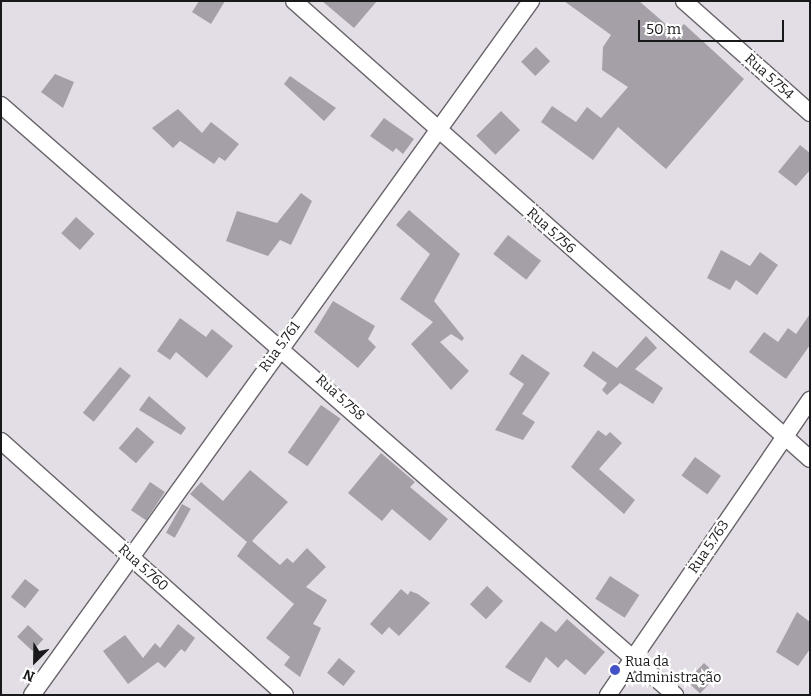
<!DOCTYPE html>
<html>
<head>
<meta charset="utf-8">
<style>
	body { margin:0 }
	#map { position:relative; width:811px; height:696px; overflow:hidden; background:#e3dee5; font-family:Bitter,serif }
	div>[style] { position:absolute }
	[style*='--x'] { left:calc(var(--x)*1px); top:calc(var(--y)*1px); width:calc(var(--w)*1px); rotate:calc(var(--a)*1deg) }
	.building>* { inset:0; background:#a5a0a7; transform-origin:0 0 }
	.roads { filter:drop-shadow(1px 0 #6a656b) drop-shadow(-1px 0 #6a656b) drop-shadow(0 1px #6a656b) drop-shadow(0 -1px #6a656b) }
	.minor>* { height:16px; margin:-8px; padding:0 8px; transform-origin:8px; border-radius:8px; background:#fff }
	.dots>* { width:14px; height:14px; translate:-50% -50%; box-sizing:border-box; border:2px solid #fff; border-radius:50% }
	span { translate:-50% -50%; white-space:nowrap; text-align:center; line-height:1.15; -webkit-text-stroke:4.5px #fff; paint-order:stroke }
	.street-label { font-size:14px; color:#19181a }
	.poi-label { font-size:14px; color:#19181a }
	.left { translate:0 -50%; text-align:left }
	.frame { position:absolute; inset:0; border:2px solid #19181a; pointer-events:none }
	.north { position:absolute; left:10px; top:636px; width:50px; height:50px; -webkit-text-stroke:4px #fff; paint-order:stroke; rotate:203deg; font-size:14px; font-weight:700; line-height:20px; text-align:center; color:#19181a }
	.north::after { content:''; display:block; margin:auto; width:18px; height:22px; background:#19181a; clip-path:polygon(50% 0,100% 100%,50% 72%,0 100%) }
	.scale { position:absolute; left:638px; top:20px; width:146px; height:22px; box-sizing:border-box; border:2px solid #19181a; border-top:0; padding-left:6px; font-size:15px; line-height:18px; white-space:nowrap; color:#19181a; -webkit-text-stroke:4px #fff; paint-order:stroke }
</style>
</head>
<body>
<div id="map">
	<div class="building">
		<div style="clip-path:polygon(199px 1px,225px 1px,211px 24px,192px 12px)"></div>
		<div style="clip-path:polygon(322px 1px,377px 1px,354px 28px)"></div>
		<div style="clip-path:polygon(564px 1px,639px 1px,676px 33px,684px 24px,744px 79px,666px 169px,618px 127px,593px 160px,541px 122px,552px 106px,576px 122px,587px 107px,601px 118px,628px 87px,602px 70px,603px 47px,611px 35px)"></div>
		<div style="left:536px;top:47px;width:20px;height:21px;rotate:45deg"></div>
		<div style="clip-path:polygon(55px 74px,74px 82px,63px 108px,41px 92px)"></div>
		<div style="clip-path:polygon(290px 76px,336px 108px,324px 121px,284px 84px)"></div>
		<div style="clip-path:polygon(178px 109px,202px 133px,211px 122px,239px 144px,225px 161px,219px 157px,214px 164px,180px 141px,173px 148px,152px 128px)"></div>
		<div style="left:501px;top:111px;width:27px;height:35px;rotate:45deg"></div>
		<div style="clip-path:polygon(384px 118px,414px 139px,403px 154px,396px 148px,393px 152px,370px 136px)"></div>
		<div style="clip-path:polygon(800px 145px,810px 153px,810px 170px,796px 186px,778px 172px)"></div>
		<div style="clip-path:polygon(301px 193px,312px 201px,291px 245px,280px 240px,268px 256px,226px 241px,237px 211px,277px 223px)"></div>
		<div style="clip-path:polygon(409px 210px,460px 254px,434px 301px,464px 338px,462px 341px,451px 334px,440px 342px,469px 371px,451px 390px,411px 344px,433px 322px,400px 299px,430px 254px,396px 225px)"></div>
		<div style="left:76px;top:217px;width:25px;height:22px;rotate:42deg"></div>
		<div style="left:508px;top:235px;width:42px;height:24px;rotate:38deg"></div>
		<div style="clip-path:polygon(721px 250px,750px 266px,760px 252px,778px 265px,757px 295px,736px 280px,730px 290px,707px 278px)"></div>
		<div style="clip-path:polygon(333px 301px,375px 326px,368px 339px,376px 347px,358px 368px,314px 332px)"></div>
		<div style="clip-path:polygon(810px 314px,810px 345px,786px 379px,749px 352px,764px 332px,778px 342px,788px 328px,796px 334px)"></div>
		<div style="clip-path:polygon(180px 318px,206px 337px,212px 329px,233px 346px,207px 378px,176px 352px,170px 360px,157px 351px)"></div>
		<div style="clip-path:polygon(646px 336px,657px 348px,635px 369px,663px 388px,653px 404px,620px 383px,607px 395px,602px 390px,607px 383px,583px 366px,593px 351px,617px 368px)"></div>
		<div style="clip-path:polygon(522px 354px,550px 373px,522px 414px,535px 422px,523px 440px,495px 430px,524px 384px,509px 374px)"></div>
		<div style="left:120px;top:367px;width:14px;height:59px;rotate:39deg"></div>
		<div style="clip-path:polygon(149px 396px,186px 428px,181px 435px,139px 410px)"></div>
		<div style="left:321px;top:405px;width:24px;height:58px;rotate:35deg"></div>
		<div style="left:137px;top:427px;width:23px;height:28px;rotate:41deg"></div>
		<div style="clip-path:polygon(598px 430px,606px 436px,610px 432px,622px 443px,599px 469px,635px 500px,624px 514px,571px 467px)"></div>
		<div style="clip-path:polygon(381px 453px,415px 482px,410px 487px,448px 519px,430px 541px,392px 509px,382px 521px,348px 493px)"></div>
		<div style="left:695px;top:457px;width:32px;height:23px;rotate:36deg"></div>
		<div style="clip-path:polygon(250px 470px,288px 502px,252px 541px,280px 565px,287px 558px,293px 563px,307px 548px,326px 567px,306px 587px,327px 600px,313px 624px,321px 628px,300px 677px,284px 665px,290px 657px,266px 638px,294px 604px,237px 556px,247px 542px,190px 494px,201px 482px,223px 501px)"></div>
		<div style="left:150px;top:482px;width:18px;height:34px;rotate:34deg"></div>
		<div style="left:182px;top:504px;width:10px;height:33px;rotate:29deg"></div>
		<div style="left:610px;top:576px;width:35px;height:27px;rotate:33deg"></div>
		<div style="left:25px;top:579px;width:18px;height:23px;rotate:38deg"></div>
		<div style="left:487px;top:586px;width:22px;height:25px;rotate:43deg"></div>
		<div style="clip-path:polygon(401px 589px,408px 595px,410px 591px,418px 594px,430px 603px,399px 636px,389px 627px,382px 635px,370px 624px)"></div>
		<div style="clip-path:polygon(797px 612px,810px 622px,810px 649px,798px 666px,776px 652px)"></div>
		<div style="clip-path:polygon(567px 619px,605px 652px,585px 675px,566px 659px,558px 668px,546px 657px,530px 683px,505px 667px,541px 621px,556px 632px)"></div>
		<div style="clip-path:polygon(178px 624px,195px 638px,185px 652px,181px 649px,165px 668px,158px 662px,128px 684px,103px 651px,125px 635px,143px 658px,155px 643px,160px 648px)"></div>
		<div style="left:28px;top:625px;width:21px;height:16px;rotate:43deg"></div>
		<div style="left:339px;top:658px;width:21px;height:19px;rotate:39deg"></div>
		<div style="left:704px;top:663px;width:18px;height:25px;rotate:43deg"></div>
	</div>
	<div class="roads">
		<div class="minor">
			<div style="--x:294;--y:1;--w:690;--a:41.59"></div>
			<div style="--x:684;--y:1;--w:169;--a:41.6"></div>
			<div style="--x:1;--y:105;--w:896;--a:41.2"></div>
			<div style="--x:1;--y:441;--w:381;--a:41.8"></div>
			<div style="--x:32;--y:695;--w:855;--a:-54.28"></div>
			<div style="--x:608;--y:695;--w:358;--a:-55.6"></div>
		</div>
	</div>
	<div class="dots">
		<div style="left:615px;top:670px;background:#4353c7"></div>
	</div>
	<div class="street-label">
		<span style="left:769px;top:77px;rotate:42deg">Rua 5.754</span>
		<span style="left:551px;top:231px;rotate:42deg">Rua 5.756</span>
		<span style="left:280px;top:347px;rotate:-54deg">Rua 5.761</span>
		<span style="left:340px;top:398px;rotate:42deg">Rua 5.758</span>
		<span style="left:709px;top:547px;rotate:-56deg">Rua 5.763</span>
		<span style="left:143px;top:568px;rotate:42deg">Rua 5.760</span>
	</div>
	<div class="poi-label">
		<span class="left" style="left:625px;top:670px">Rua da<br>Administração</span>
	</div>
	<div class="frame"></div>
	<div class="north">N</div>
	<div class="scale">50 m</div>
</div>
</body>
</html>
